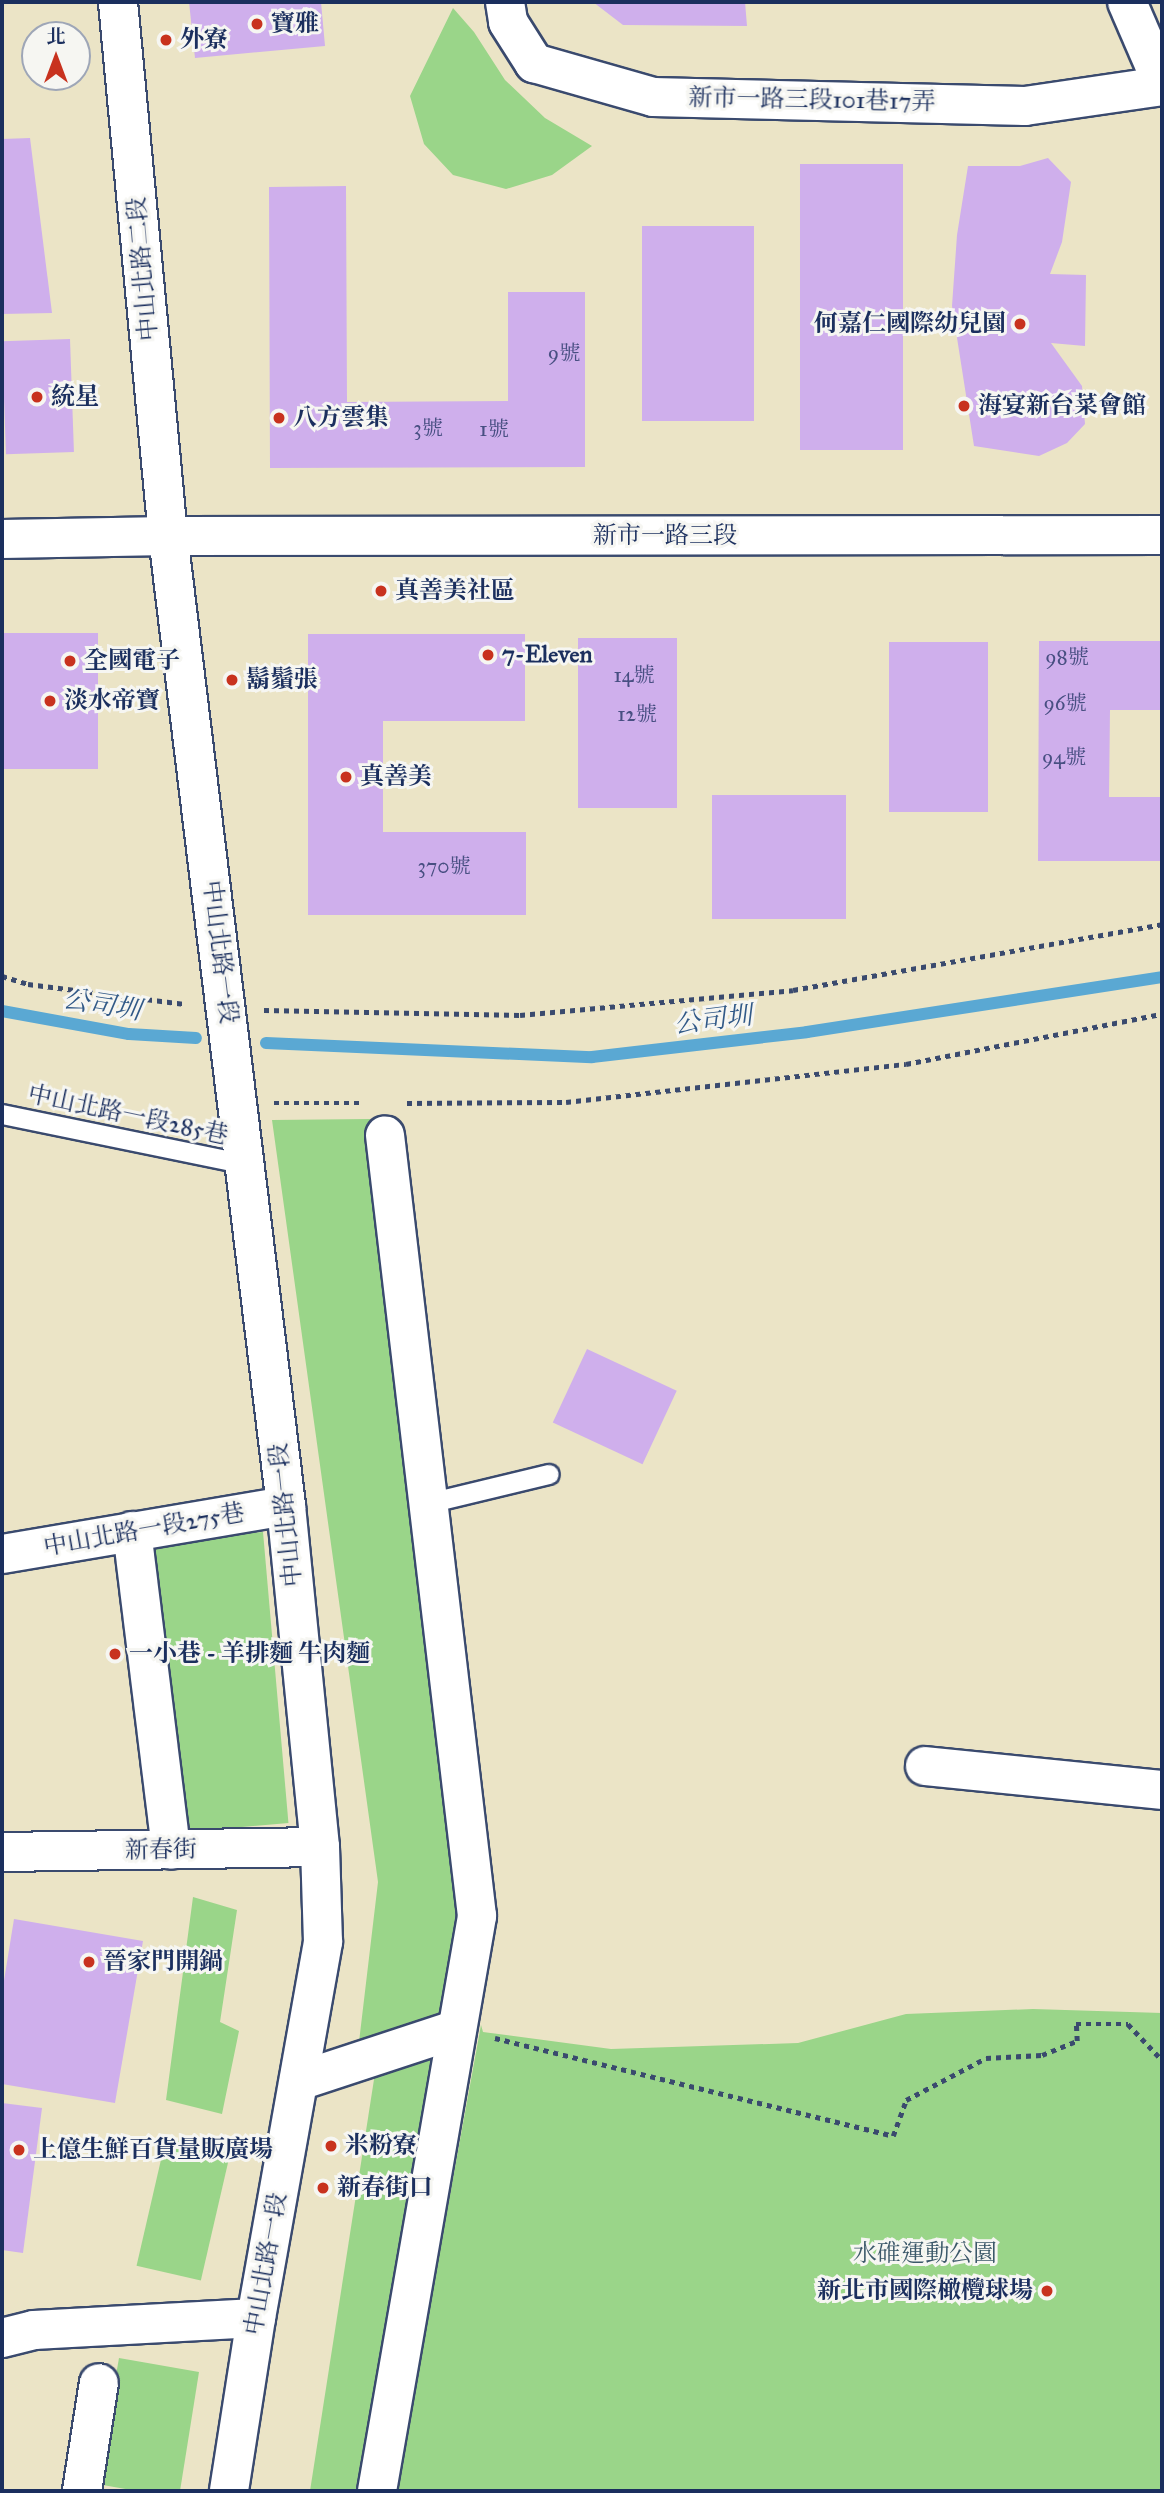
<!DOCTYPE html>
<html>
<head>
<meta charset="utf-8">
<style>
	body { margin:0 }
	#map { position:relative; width:1164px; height:2493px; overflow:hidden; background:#ebe4c6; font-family:"IM FELL Great Primer","Noto Serif TC",serif }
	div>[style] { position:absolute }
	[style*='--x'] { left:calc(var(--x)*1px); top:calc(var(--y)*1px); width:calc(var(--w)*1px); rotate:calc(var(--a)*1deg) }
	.green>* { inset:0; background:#9ad589; transform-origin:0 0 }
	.stream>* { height:12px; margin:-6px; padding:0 6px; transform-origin:6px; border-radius:6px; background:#5aa8d3 }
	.building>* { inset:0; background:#cfafec; transform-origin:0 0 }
	.path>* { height:4.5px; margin-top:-2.25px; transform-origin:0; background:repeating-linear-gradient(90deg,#3a4a6e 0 5px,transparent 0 10px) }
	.roads { filter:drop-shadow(2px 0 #3a4a6e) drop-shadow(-2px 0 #3a4a6e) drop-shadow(0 2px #3a4a6e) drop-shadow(0 -2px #3a4a6e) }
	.service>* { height:19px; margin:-9.5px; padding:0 9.5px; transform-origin:9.5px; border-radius:9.5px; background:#fff }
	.minor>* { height:38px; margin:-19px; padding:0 19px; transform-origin:19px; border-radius:19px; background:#fff }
	.tertiary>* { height:38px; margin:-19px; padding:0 19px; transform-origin:19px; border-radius:19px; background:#fff }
	.dots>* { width:19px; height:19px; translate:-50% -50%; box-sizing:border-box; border:4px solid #f6f6f2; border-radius:50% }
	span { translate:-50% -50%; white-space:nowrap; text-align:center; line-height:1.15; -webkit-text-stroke:6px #f6f6f2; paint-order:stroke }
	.number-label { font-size:21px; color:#484f82 }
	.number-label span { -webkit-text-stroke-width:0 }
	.poi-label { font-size:24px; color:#1b2f5e; font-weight:700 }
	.left { translate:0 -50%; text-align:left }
	.right { translate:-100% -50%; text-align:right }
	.street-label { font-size:24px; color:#1b2f5e }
	.park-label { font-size:24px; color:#3b5869 }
	.water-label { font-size:26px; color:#315987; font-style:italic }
	.frame { position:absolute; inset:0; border:4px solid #1b2f5e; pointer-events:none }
	.north { position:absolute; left:21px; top:21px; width:70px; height:70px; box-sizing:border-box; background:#f6f6f2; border:2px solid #9ea6b7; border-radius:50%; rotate:0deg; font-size:19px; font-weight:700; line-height:28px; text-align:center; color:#1b2f5e }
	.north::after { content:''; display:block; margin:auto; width:24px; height:32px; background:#c8321e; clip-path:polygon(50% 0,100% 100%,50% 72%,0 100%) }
</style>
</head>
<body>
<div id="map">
	<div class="green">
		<div style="clip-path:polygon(453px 8px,474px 32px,505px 80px,545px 118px,592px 146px,552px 175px,506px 189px,453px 175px,424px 144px,410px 96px)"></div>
		<div style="clip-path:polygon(370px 1119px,465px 1909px,445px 2016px,359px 2042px,378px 1882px,272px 1120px)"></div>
		<div style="left:263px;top:1532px;width:292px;height:112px;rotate:85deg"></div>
		<div style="clip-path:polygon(193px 1897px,237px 1910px,220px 2022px,239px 2031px,222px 2114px,166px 2100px)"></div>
		<div style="clip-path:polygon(1033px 2009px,1162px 2013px,1162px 2491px,396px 2491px,481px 2025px,483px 2032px,611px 2049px,798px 2043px,906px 2014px)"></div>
		<div style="clip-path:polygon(438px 2053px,362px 2491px,310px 2491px,375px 2073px)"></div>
		<div style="left:166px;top:2138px;width:66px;height:131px;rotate:13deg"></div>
		<div style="clip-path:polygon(119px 2358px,199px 2372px,180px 2491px,137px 2491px,97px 2484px)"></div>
	</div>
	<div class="stream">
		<div style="--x:2;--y:1011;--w:129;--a:10.3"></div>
		<div style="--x:129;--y:1034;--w:67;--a:3.4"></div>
		<div style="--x:266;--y:1043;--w:326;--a:2.5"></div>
		<div style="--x:592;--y:1057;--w:216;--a:-6.6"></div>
		<div style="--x:807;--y:1032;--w:359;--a:-8.8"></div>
	</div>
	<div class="building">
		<div style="clip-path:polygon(189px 2px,321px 2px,325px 46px,195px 58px)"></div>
		<div style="clip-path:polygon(593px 2px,745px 2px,747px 26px,623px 25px)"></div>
		<div style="clip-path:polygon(30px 138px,52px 313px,2px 314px,2px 139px)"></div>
		<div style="clip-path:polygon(1048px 158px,1071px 182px,1062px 242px,1050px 274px,1086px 275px,1085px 346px,1051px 343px,1082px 386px,1085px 424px,1067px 443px,1039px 456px,974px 446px,952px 306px,957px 235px,968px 166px,1020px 166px)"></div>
		<div style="left:800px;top:164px;width:103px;height:286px"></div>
		<div style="clip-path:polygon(346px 186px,347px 402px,508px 401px,508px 292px,585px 292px,585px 467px,270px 468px,269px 187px)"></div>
		<div style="left:642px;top:226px;width:112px;height:195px"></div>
		<div style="left:70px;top:339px;width:113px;height:68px;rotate:88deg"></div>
		<div style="left:2px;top:633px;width:96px;height:136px"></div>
		<div style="clip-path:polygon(308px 634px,525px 634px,525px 721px,383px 721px,383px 832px,526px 832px,526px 915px,308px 915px)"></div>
		<div style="left:578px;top:638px;width:99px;height:170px"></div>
		<div style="clip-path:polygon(1039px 641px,1162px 641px,1162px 710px,1110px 710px,1109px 797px,1162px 797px,1162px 861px,1038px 861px)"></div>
		<div style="left:988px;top:642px;width:170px;height:99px;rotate:90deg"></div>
		<div style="left:712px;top:795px;width:134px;height:124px"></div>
		<div style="left:587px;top:1349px;width:99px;height:81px;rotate:25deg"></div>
		<div style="clip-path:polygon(14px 1919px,143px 1941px,115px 2103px,2px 2084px,2px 1993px)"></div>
		<div style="clip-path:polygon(2px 2103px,42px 2108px,23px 2253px,2px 2250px)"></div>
	</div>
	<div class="path">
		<div style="--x:2;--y:976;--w:27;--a:17"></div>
		<div style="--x:28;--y:984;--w:158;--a:7.3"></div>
		<div style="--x:264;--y:1010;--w:256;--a:1.1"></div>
		<div style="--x:520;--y:1015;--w:274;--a:-5.2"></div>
		<div style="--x:793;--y:990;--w:375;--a:-10.1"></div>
		<div style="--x:274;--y:1103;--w:89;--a:0"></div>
		<div style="--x:407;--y:1103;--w:159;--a:-0.4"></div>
		<div style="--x:566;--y:1102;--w:342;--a:-6.4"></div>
		<div style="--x:906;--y:1064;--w:261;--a:-11.1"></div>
		<div style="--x:495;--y:2038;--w:410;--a:13.8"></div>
		<div style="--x:893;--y:2136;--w:38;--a:-70"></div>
		<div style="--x:906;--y:2100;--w:90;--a:-27.7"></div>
		<div style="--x:986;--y:2058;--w:56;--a:-3.1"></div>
		<div style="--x:1042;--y:2055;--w:38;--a:-22"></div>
		<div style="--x:1077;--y:2041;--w:17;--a:-93"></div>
		<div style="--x:1076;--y:2024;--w:52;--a:0"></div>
		<div style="--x:1128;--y:2024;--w:50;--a:46.6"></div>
	</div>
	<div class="roads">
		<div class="service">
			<div style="--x:2;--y:1114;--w:248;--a:11.6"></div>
			<div style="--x:428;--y:1503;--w:124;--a:-13.5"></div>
		</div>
		<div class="minor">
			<div style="--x:505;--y:2;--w:20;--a:81"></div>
			<div style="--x:508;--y:22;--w:49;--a:57.6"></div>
			<div style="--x:534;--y:63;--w:124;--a:15.9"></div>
			<div style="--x:653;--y:97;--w:372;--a:1.4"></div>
			<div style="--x:1025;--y:106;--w:138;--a:-8.3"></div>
			<div style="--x:1127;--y:2;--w:88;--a:66.6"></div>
			<div style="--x:2;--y:539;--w:166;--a:-1"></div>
			<div style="--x:168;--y:536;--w:994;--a:-0.06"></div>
			<div style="--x:132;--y:1531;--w:321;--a:83"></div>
			<div style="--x:2;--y:1554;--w:288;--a:-9.6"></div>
			<div style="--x:925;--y:1766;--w:238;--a:5.8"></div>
			<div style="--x:2;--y:1852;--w:318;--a:-0.9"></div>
			<div style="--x:299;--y:2081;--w:166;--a:-18.2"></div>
			<div style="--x:2;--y:2338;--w:33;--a:-14"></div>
			<div style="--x:34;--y:2330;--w:222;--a:-3.1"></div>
			<div style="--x:82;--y:2491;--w:109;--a:-81.1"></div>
			<div style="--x:377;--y:2491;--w:584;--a:-80.13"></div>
			<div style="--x:477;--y:1916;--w:786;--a:-96.72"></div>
		</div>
		<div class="tertiary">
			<div style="--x:118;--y:2;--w:536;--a:84.65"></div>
			<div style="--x:168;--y:536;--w:977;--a:83.06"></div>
			<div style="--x:286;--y:1506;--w:343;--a:84.3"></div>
			<div style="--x:320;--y:1847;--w:95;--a:88.2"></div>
			<div style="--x:323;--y:1942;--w:382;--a:100.1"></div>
			<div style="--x:256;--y:2318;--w:175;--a:98.9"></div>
		</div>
	</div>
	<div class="dots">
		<div style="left:257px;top:24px;background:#c8321e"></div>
		<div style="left:166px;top:40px;background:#c8321e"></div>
		<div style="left:1020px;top:324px;background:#c8321e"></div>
		<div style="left:37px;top:397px;background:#c8321e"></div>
		<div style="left:964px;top:406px;background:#c8321e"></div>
		<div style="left:279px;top:418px;background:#c8321e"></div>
		<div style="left:381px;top:591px;background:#c8321e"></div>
		<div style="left:488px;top:655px;background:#c8321e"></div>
		<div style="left:70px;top:661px;background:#c8321e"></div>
		<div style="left:232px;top:680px;background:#c8321e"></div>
		<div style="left:50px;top:701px;background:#c8321e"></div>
		<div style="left:346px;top:777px;background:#c8321e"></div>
		<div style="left:115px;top:1654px;background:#c8321e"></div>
		<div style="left:89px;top:1962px;background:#c8321e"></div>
		<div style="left:331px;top:2146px;background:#c8321e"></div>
		<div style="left:19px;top:2150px;background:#c8321e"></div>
		<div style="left:323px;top:2188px;background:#c8321e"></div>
		<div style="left:1047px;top:2291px;background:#c8321e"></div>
	</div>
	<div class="number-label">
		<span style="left:564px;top:353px">9號</span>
		<span style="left:428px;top:428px">3號</span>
		<span style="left:494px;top:429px">1號</span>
		<span style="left:1067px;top:657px">98號</span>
		<span style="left:634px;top:675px">14號</span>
		<span style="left:1065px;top:703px">96號</span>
		<span style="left:637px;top:714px">12號</span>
		<span style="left:1064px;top:757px">94號</span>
		<span style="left:444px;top:866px">370號</span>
	</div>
	<div class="poi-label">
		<span class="left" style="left:271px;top:24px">寶雅</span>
		<span class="left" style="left:180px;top:40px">外寮</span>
		<span class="right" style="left:1006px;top:324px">何嘉仁國際幼兒園</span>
		<span class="left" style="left:51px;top:397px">統星</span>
		<span class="left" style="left:978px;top:406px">海宴新台菜會館</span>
		<span class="left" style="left:293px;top:418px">八方雲集</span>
		<span class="left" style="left:395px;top:591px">真善美社區</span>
		<span class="left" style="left:502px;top:655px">7-Eleven</span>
		<span class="left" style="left:84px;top:661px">全國電子</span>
		<span class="left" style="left:246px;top:680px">鬍鬚張</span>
		<span class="left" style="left:64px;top:701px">淡水帝寶</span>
		<span class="left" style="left:360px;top:777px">真善美</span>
		<span class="left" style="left:129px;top:1654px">一小巷 - 羊排麵 牛肉麵</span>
		<span class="left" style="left:103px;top:1962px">晉家門開鍋</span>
		<span class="left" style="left:345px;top:2146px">米粉寮</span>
		<span class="left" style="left:33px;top:2150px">上億生鮮百貨量販廣場</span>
		<span class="left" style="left:337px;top:2188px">新春街口</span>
		<span class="right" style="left:1033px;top:2291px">新北市國際橄欖球場</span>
	</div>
	<div class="street-label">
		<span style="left:812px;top:100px;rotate:1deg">新市一路三段101巷17弄</span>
		<span style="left:143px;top:269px;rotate:-95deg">中山北路二段</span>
		<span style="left:665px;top:536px">新市一路三段</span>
		<span style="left:220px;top:952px;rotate:83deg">中山北路一段</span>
		<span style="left:128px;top:1115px;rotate:12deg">中山北路一段285巷</span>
		<span style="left:286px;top:1515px;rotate:-96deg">中山北路一段</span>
		<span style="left:144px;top:1530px;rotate:-10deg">中山北路一段275巷</span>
		<span style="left:161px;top:1850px;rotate:-1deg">新春街</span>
		<span style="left:266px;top:2264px;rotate:-80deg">中山北路一段</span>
	</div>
	<div class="park-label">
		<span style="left:925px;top:2254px">水碓運動公園</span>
	</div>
	<div class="water-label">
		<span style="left:102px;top:1005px;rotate:9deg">公司圳</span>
		<span style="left:713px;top:1020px;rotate:-7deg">公司圳</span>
	</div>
	<div class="frame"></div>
	<div class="north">北</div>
</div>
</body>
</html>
